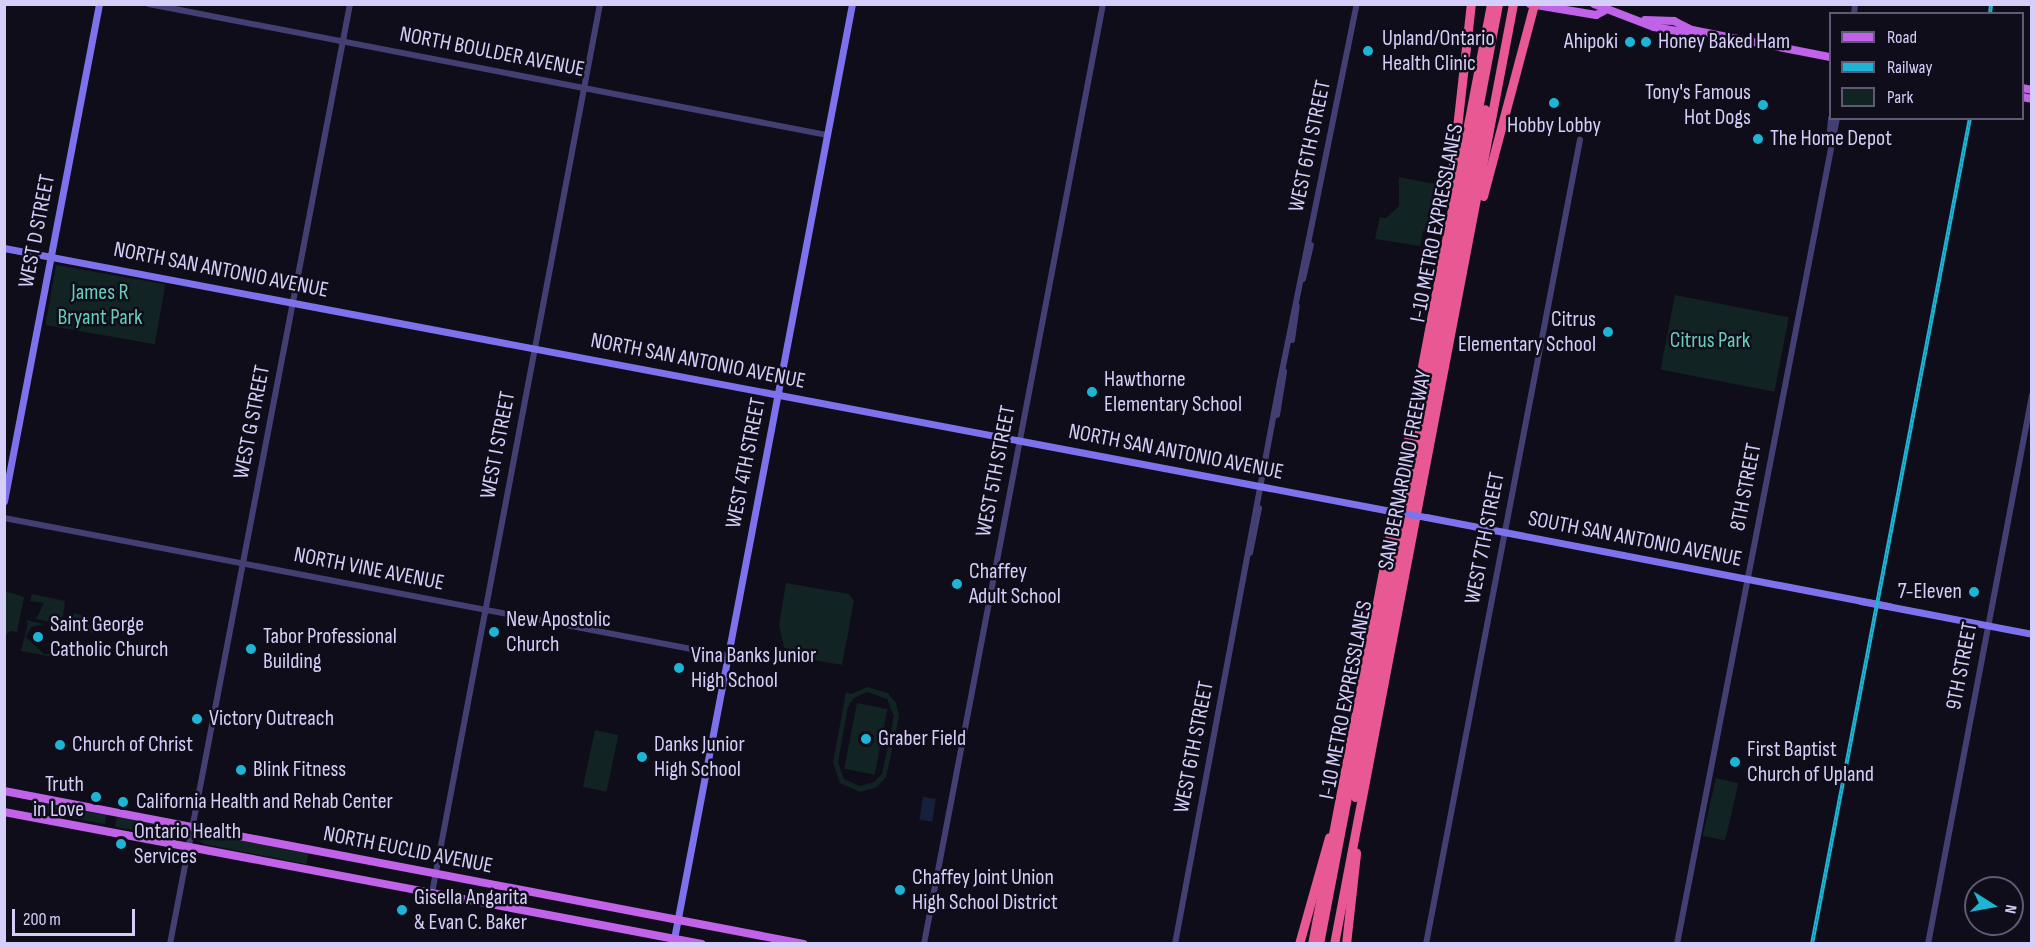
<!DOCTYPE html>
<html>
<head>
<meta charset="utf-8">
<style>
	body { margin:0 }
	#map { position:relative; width:2036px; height:948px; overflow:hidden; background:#100d1a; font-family:"Sofia Sans Condensed",sans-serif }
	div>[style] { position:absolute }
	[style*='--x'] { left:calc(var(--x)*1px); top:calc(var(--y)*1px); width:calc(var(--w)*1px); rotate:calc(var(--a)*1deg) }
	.green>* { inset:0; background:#112323; transform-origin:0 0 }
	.water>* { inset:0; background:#14213d; transform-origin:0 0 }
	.tertiary>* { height:6px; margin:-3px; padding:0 3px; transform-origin:3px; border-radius:3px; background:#443f73 }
	.secondary>* { height:7px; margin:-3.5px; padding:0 3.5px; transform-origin:3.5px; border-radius:3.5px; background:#7d72eb }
	.primary>* { height:8px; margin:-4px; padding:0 4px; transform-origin:4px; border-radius:4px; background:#c163e9 }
	.motorway>* { height:9px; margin:-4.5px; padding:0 4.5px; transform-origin:4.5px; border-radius:4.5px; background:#e85993 }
	.rail>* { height:4px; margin-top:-2px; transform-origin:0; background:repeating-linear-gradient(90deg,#100d1a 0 4.5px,#1eb5d4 0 9px); box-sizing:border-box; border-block:2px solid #1eb5d4 }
	.secondary-bridge>* { height:7px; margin:-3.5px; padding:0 3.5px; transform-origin:3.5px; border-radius:3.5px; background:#7d72eb }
	.dots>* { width:16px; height:16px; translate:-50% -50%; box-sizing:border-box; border:3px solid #100d1a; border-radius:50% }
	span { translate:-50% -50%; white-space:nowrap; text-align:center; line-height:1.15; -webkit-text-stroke:5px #100d1a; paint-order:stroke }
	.poi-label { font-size:22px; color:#d5cef8 }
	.left { translate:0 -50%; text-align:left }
	.right { translate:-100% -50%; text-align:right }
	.street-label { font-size:22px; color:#d5cef8 }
	.park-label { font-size:22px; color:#65cdba }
	.frame { position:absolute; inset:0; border:6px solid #d5cef8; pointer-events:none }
	.legend { position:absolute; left:1829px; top:12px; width:195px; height:108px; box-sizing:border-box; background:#100d1a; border:2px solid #5f5a73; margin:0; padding:8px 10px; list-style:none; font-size:18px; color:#d5cef8 }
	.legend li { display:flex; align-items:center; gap:12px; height:30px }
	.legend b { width:30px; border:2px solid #5f5a73 }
	.north { position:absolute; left:1964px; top:876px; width:60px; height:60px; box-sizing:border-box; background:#100d1a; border:2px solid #5f5a73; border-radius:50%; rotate:101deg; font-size:16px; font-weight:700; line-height:24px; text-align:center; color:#d5cef8 }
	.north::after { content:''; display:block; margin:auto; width:21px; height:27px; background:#1eb5d4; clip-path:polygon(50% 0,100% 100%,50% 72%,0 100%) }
	.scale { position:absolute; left:12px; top:909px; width:123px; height:27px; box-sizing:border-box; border:3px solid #d5cef8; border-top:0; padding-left:8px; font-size:18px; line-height:21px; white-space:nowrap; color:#d5cef8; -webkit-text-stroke:4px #100d1a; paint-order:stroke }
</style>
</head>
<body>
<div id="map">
	<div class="green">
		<div style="clip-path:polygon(1399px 177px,1445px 186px,1436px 233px,1423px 231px,1420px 246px,1375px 239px,1380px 217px,1386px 218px,1399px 206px)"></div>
		<div style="left:56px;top:265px;width:111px;height:61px;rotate:10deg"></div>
		<div style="left:1675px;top:295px;width:116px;height:76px;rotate:11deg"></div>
		<div style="clip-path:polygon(786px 583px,849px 594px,854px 601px,842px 665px,796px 657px,784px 647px,779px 625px)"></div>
		<div style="clip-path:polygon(5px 591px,24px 597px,17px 632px,10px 631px,6px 635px)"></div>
		<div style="clip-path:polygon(32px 594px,65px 601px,62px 624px,36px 619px,44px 603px,30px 601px)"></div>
		<div style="clip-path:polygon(75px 607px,74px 613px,89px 617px,88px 625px,95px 626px,94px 633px,71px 628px)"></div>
		<div style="clip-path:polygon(26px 620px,44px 624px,31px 627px,26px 637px,44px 654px,56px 654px,53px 657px,21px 651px,28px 624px)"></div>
		<div style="clip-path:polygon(evenodd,867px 687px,888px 693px,896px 703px,899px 717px,886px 777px,877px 787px,860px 792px,840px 783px,833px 762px,846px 692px,851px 694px,867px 687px,867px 692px,887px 699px,894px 716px,882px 774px,874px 782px,860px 786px,844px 779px,838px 762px,848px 707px,854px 698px,867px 692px)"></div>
		<div style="left:857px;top:703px;width:31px;height:67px;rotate:11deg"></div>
		<div style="left:595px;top:730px;width:24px;height:58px;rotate:12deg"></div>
		<div style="left:1716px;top:778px;width:23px;height:59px;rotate:13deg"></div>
		<div style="left:37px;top:801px;width:71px;height:10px;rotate:11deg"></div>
		<div style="clip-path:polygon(117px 816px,177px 827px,184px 831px,183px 838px,115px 827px)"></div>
		<div style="clip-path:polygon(205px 833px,309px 852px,306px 864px,204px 844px,199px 841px,200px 834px)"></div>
	</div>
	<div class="water">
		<div style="left:923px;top:797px;width:13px;height:23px;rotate:9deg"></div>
	</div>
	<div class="tertiary">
		<div style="--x:149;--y:4;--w:691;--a:10.94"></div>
		<div style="--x:1854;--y:14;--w:10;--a:-84"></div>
		<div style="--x:1829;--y:142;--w:24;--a:-85"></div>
		<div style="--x:1303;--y:279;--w:35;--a:-77"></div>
		<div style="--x:1292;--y:340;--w:34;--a:-82"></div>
		<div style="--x:1277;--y:415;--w:44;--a:-80.8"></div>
		<div style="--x:4;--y:518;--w:737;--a:10.79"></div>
		<div style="--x:1250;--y:553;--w:46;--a:-78.7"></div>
		<div style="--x:432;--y:893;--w:905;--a:-79.3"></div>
		<div style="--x:170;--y:944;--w:957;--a:-79.16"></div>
		<div style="--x:924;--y:944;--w:957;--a:-79.22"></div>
		<div style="--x:1175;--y:944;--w:573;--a:-79.44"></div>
		<div style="--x:1280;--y:381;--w:385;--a:-78.5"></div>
		<div style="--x:1426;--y:944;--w:819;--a:-79.16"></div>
		<div style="--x:1677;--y:944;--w:841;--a:-79.04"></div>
		<div style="--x:1928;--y:944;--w:559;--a:-79.27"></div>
	</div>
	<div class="secondary">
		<div style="--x:4;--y:248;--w:1406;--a:10.74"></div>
		<div style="--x:4;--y:501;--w:506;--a:-79.18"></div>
		<div style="--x:1426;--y:517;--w:472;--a:10.9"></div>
		<div style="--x:1861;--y:601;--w:174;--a:10.9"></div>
		<div style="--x:673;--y:944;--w:957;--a:-79.22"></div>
	</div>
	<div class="primary">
		<div style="--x:1530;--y:4;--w:67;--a:9.5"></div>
		<div style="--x:1596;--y:15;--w:9;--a:-27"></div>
		<div style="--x:1594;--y:4;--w:64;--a:21"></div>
		<div style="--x:1654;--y:27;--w:29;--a:10"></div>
		<div style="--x:1683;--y:32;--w:9;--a:-13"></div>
		<div style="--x:1692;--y:30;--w:141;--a:11.1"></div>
		<div style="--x:1645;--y:20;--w:29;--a:2"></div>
		<div style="--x:1674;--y:21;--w:20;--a:27"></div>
		<div style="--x:2022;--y:88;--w:10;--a:11"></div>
		<div style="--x:2022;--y:97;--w:10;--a:11"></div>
		<div style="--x:4;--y:791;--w:814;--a:10.83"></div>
		<div style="--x:4;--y:812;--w:710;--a:10.71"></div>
	</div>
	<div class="motorway">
		<div style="--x:1451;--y:181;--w:178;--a:-83.6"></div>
		<div style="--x:1483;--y:196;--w:199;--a:-75.1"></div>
		<div style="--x:1355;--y:797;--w:700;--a:-79.3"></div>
		<div style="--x:1299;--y:944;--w:111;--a:-74.3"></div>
		<div style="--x:1312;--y:944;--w:957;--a:-79.22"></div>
		<div style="--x:1319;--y:944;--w:957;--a:-79.22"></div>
		<div style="--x:1334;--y:944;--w:957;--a:-79.22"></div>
		<div style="--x:1346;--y:944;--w:92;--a:-83.7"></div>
	</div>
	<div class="rail">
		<div style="--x:1990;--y:14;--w:10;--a:-84"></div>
		<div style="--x:1812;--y:944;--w:841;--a:-79.17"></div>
	</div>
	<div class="secondary-bridge">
		<div style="--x:1385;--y:510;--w:42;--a:9.7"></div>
	</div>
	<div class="dots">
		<div style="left:1630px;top:42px;background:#1eb5d4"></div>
		<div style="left:1646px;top:42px;background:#1eb5d4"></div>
		<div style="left:1368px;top:51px;background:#1eb5d4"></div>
		<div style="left:1554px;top:103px;background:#1eb5d4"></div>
		<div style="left:1763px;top:105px;background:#1eb5d4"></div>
		<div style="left:1758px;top:139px;background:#1eb5d4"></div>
		<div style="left:1608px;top:332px;background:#1eb5d4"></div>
		<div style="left:1092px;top:392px;background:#1eb5d4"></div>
		<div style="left:957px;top:584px;background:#1eb5d4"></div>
		<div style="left:1974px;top:592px;background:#1eb5d4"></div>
		<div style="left:494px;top:632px;background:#1eb5d4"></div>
		<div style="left:38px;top:637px;background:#1eb5d4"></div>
		<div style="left:251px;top:649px;background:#1eb5d4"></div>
		<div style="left:679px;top:668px;background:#1eb5d4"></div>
		<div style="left:197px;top:719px;background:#1eb5d4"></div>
		<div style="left:866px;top:739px;background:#1eb5d4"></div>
		<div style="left:60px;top:745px;background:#1eb5d4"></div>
		<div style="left:642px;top:757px;background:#1eb5d4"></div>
		<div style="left:1735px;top:762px;background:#1eb5d4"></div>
		<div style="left:241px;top:770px;background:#1eb5d4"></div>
		<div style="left:96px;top:797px;background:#1eb5d4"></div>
		<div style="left:123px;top:802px;background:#1eb5d4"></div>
		<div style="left:121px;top:844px;background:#1eb5d4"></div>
		<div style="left:900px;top:890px;background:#1eb5d4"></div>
		<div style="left:402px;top:910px;background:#1eb5d4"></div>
	</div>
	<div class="poi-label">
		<span class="left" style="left:1382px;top:51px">Upland/Ontario<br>Health Clinic</span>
		<span class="right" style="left:1618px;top:42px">Ahipoki</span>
		<span class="left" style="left:1658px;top:42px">Honey Baked Ham</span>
		<span class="right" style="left:1751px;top:105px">Tony's Famous<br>Hot Dogs</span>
		<span style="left:1554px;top:126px">Hobby Lobby</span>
		<span class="left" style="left:1770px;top:139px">The Home Depot</span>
		<span class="right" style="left:1596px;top:332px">Citrus<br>Elementary School</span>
		<span class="left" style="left:1104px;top:392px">Hawthorne<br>Elementary School</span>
		<span class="left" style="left:969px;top:584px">Chaffey<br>Adult School</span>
		<span class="right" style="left:1962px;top:592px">7-Eleven</span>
		<span class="left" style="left:506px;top:632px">New Apostolic<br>Church</span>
		<span class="left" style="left:50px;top:637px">Saint George<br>Catholic Church</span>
		<span class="left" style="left:263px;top:649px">Tabor Professional<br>Building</span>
		<span class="left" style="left:691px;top:668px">Vina Banks Junior<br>High School</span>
		<span class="left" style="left:209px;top:719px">Victory Outreach</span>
		<span class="left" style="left:878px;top:739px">Graber Field</span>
		<span class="left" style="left:654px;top:757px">Danks Junior<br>High School</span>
		<span class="left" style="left:72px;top:745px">Church of Christ</span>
		<span class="left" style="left:1747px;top:762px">First Baptist<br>Church of Upland</span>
		<span class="left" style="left:253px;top:770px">Blink Fitness</span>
		<span class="right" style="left:84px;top:797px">Truth<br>in Love</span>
		<span class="left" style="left:136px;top:802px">California Health and Rehab Center</span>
		<span class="left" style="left:134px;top:844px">Ontario Health<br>Services</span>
		<span class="left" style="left:912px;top:890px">Chaffey Joint Union<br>High School District</span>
		<span class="left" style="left:414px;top:910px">Gisella Angarita<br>&amp; Evan C. Baker</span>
	</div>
	<div class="street-label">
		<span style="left:492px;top:52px;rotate:11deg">NORTH BOULDER AVENUE</span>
		<span style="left:1310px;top:146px;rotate:-78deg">WEST 6TH STREET</span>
		<span style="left:1437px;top:223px;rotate:-79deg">I-10 METRO EXPRESSLANES</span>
		<span style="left:37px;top:231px;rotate:-79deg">WEST D STREET</span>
		<span style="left:221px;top:270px;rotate:11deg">NORTH SAN ANTONIO AVENUE</span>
		<span style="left:698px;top:361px;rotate:11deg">NORTH SAN ANTONIO AVENUE</span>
		<span style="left:252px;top:422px;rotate:-79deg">WEST G STREET</span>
		<span style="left:498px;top:445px;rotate:-79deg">WEST I STREET</span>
		<span style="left:1176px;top:452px;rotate:11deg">NORTH SAN ANTONIO AVENUE</span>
		<span style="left:746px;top:463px;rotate:-79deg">WEST 4TH STREET</span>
		<span style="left:1405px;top:470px;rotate:-79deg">SAN BERNARDINO FREEWAY</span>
		<span style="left:996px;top:471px;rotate:-79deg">WEST 5TH STREET</span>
		<span style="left:1746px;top:487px;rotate:-79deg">8TH STREET</span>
		<span style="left:1485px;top:538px;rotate:-79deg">WEST 7TH STREET</span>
		<span style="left:1635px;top:539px;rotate:11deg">SOUTH SAN ANTONIO AVENUE</span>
		<span style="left:369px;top:569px;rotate:11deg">NORTH VINE AVENUE</span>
		<span style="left:1962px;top:666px;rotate:-79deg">9TH STREET</span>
		<span style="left:1346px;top:700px;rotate:-79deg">I-10 METRO EXPRESSLANES</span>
		<span style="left:1194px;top:747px;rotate:-79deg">WEST 6TH STREET</span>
		<span style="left:408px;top:850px;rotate:11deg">NORTH EUCLID AVENUE</span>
	</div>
	<div class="park-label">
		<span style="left:100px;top:305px">James R<br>Bryant Park</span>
		<span style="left:1710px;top:341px">Citrus Park</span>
	</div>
	<div class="frame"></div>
	<ul class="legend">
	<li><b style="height:8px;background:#c163e9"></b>Road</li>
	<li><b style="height:8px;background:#1eb5d4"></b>Railway</li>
	<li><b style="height:16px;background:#112323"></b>Park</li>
	</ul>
	<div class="north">N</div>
	<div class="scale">200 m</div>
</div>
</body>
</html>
